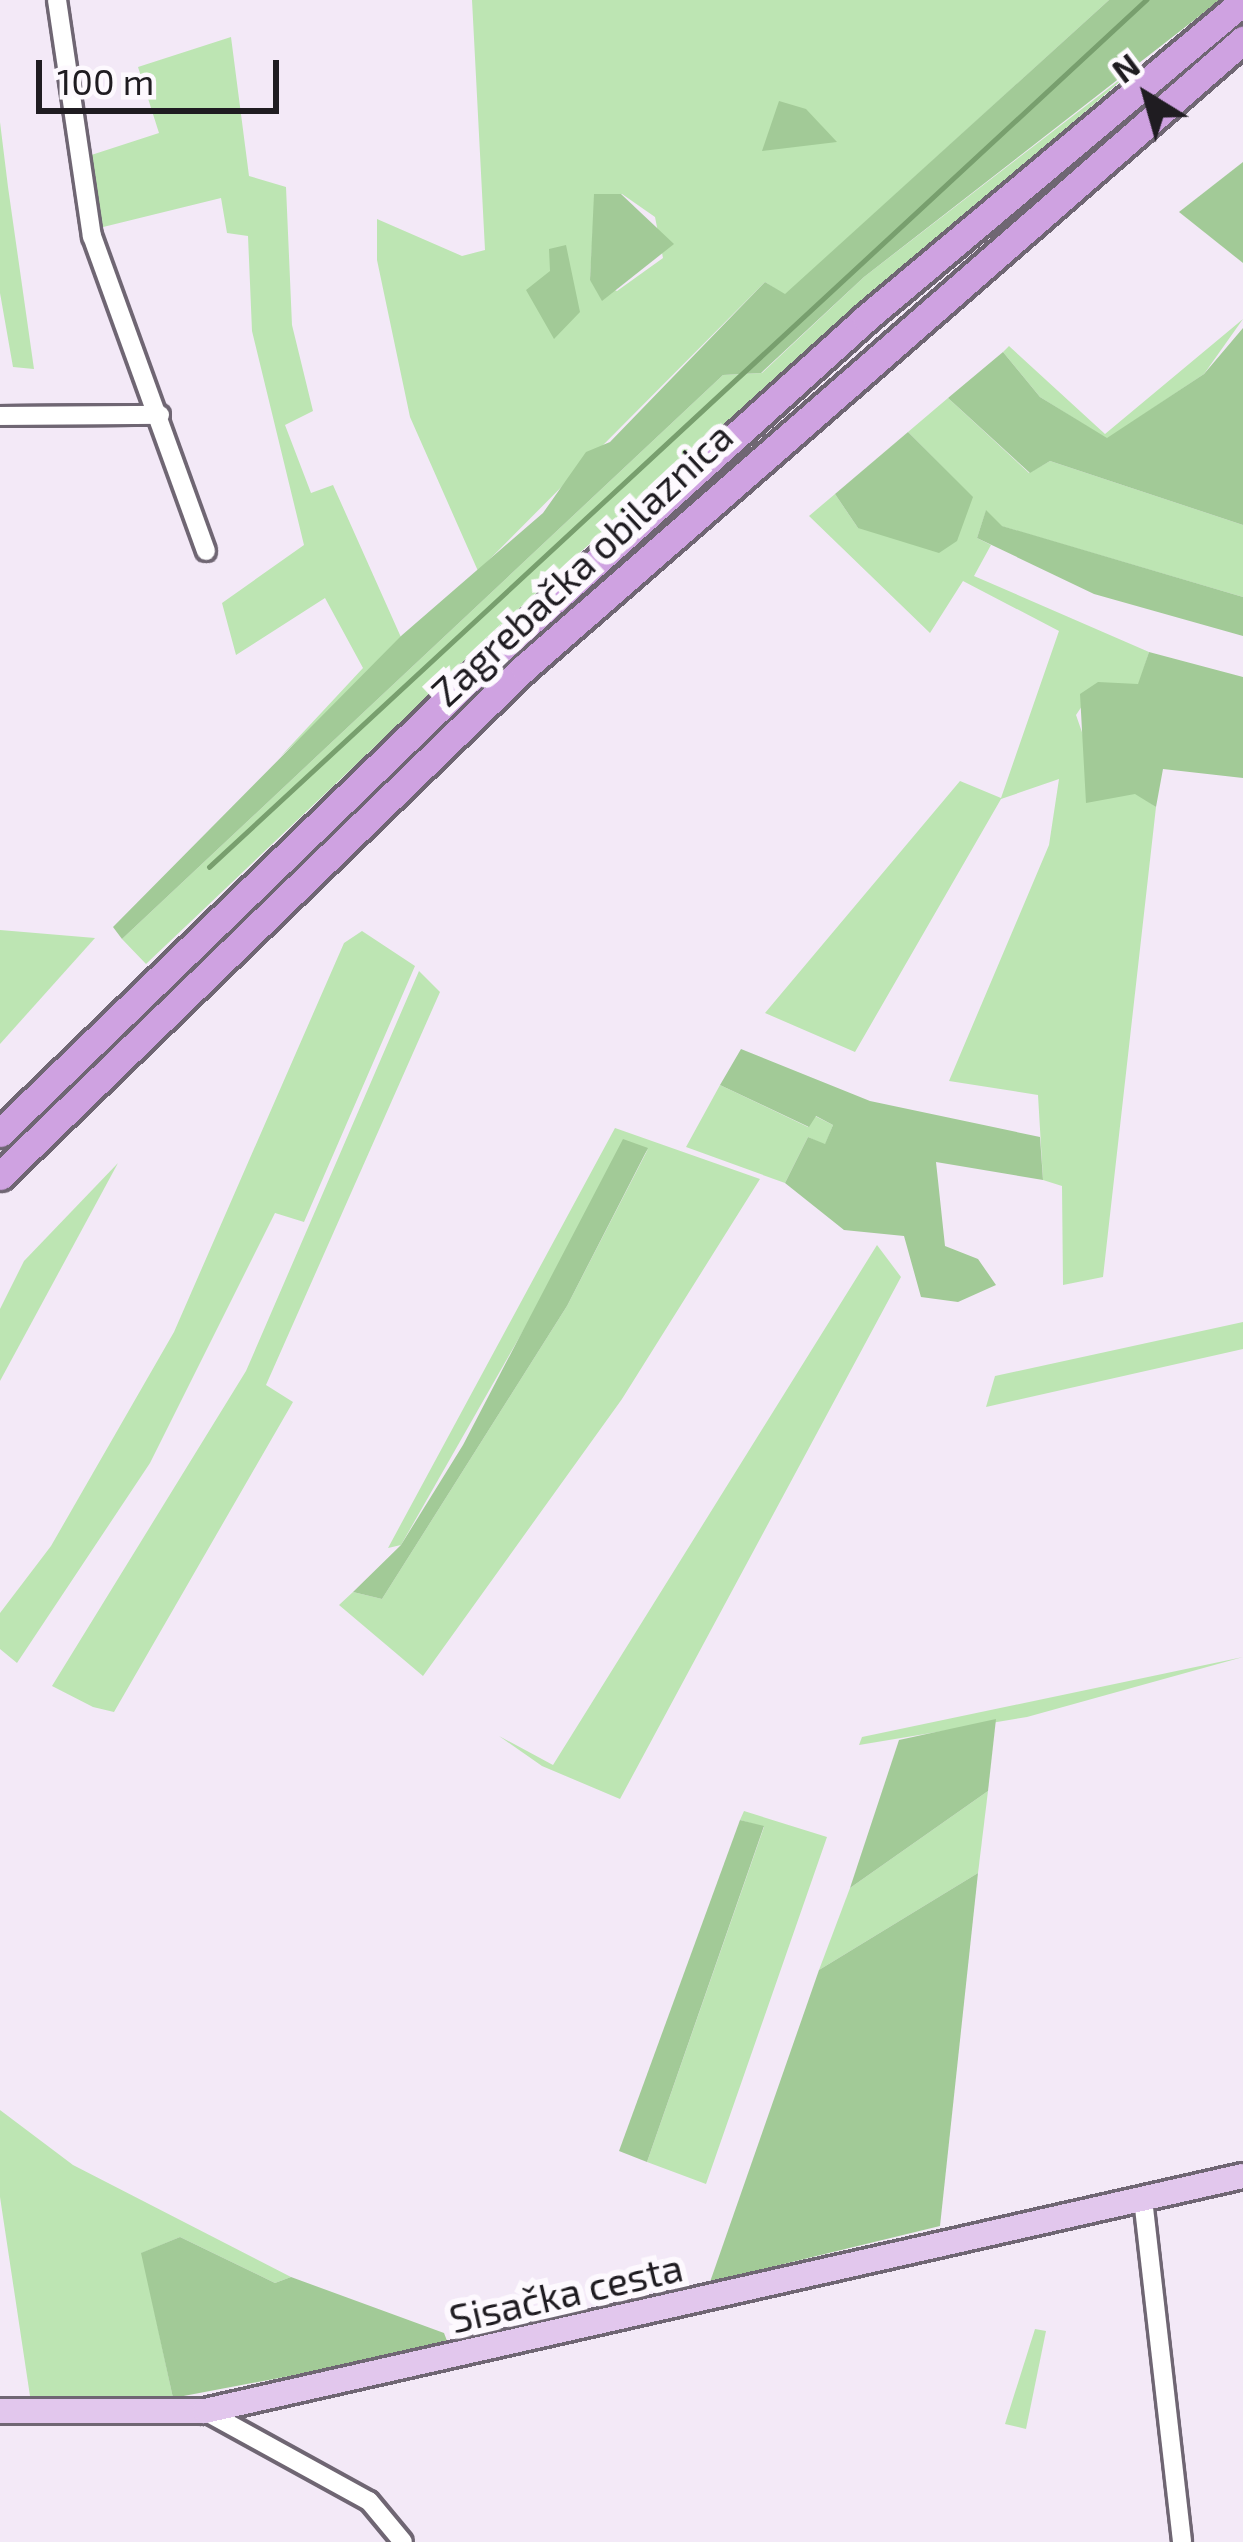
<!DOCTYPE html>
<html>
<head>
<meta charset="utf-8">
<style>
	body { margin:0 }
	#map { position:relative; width:1243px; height:2542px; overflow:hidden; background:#f3e9f7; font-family:"Exo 2",sans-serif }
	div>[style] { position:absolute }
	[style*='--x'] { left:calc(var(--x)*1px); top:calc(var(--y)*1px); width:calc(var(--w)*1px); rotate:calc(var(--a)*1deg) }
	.green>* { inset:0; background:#bde5b3 }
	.forest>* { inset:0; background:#a2ca97 }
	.stream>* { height:4.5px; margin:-2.25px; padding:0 2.25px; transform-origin:2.25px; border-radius:2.25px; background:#789f6e }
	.roads { filter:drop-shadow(3px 0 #6f6673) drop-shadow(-3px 0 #6f6673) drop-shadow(0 3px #6f6673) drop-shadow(0 -3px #6f6673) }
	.minor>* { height:18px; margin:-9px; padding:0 9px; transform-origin:9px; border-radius:9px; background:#fff }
	.major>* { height:24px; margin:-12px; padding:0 12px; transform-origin:12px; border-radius:12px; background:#e2c7ed }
	.highway>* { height:27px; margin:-13.5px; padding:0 13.5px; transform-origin:13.5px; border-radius:13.5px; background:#cfa2e1 }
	span { translate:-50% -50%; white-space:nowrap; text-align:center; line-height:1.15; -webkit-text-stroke:12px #fdf9fe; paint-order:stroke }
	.street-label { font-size:39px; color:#1f1c21 }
	.north { position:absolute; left:1087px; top:36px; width:120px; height:120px; -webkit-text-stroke:9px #fdf9fe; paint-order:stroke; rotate:323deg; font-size:33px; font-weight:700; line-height:48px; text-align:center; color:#1f1c21 }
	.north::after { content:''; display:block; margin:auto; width:42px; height:54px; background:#1f1c21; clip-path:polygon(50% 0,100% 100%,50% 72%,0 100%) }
	.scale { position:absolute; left:36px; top:60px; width:243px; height:54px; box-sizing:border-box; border:6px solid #1f1c21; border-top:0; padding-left:15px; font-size:36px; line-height:42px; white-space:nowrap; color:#1f1c21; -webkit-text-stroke:9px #fdf9fe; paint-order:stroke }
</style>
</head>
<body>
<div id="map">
	<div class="green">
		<div style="clip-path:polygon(evenodd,472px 0,1109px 0,785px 295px,765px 282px,478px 571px,410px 417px,377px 260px,377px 219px,462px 256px,485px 250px,472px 0,595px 194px,622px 194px,655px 217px,663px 258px,617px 291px,590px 280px,595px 194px)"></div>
		<div style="clip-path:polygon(231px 37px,249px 176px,286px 187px,292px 325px,313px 411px,285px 425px,311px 493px,333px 485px,404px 644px,281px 756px,363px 668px,325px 598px,236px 655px,222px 603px,304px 545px,252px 331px,248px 236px,227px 233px,221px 198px,95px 229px,79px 159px,159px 133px,138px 67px)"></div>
		<div style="clip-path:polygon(1139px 65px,569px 562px,146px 964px,122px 939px,723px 375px,762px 373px,864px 277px)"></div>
		<div style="clip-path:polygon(0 122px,8px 187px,34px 369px,13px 367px,0 293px)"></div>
		<div style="clip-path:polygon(1243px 319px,1204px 374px,1107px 439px,1040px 397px,1003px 352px,1009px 346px,1105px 434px)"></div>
		<div style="clip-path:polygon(948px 398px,1029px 473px,1050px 461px,1243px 525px,1243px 597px,1001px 526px,986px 511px,977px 538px,991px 545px,974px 576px,1149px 652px,1139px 684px,1092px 691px,1076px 715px,1105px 798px,1136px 793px,1156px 807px,1103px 1277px,1063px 1285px,1062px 1186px,1043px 1180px,1038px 1095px,949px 1081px,1049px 845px,1059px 779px,1001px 799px,855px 1052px,765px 1013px,960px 781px,1001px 798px,1059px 631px,963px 581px,930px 633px,809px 516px,835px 494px,858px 528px,972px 497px,908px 432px)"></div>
		<div style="clip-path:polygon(0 930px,95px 938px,0 1044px)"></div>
		<div style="clip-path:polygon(362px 931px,415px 966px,304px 1222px,275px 1213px,150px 1463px,17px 1663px,0 1649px,0 1613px,51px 1546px,174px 1332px,344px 943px)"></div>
		<div style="clip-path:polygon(419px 971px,440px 992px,266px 1385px,293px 1402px,114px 1712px,93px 1707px,52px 1686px,246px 1371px)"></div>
		<div style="clip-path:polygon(720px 1085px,808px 1127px,815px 1116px,833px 1125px,825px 1145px,808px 1137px,785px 1183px,686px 1147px)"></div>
		<div style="clip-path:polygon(615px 1128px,760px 1179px,622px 1399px,423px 1676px,339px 1605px,353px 1592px,382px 1599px,567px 1306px,648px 1149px,539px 1303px,401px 1545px,388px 1548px)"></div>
		<div style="clip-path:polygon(118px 1163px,0 1381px,0 1309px,24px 1261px)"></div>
		<div style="clip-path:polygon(877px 1245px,901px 1277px,620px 1799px,542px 1766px,499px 1736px,553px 1765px)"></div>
		<div style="clip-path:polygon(1243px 1322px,1243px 1349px,986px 1407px,995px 1376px)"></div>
		<div style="clip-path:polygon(1243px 1657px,1027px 1717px,859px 1745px,862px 1737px)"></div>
		<div style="clip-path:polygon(988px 1791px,978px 1873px,819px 1970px,850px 1888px)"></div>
		<div style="clip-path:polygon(744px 1811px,827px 1837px,706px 2184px,647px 2162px,764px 1827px,740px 1820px)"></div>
		<div style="clip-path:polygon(0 2110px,73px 2165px,291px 2277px,275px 2283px,180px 2237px,142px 2253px,173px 2398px,30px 2396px,0 2197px)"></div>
		<div style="clip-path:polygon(1035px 2329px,1046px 2331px,1026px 2429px,1005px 2424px)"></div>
	</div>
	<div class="forest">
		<div style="clip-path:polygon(1109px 0,1220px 0,864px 277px,761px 373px,723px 375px,122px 939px,113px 927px,401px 636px,543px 513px,586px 452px,610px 442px,765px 282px,785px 294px)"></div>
		<div style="clip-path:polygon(779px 101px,806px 109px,837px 142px,762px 151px)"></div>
		<div style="clip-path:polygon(1243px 162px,1243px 263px,1179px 212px)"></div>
		<div style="clip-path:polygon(594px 194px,621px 194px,674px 244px,602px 301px,590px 280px)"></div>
		<div style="clip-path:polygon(566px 245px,580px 312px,554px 339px,526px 290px,550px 271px,549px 249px)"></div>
		<div style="clip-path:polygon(1243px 328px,1243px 525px,1050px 461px,1030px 473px,948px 398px,1003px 352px,1040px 397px,1107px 438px,1204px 374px)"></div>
		<div style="clip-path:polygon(908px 432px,973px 497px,957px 541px,939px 553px,858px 528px,835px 494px)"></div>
		<div style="clip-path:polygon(986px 510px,1002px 526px,1243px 597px,1243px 636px,1094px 594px,977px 538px)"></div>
		<div style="clip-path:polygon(1149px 652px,1243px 677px,1243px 778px,1163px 769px,1156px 807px,1135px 794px,1086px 803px,1080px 694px,1098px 682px,1138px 684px)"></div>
		<div style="clip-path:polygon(741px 1049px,870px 1101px,1040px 1137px,1043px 1180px,936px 1162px,945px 1246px,978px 1259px,996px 1285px,958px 1302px,921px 1297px,904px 1236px,844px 1230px,785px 1183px,808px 1137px,825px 1144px,833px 1125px,816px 1116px,809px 1127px,720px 1085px)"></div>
		<div style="clip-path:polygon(623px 1139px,648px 1148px,567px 1306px,382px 1599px,353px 1592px,401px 1545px,463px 1445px)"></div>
		<div style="clip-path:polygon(996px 1719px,988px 1791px,850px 1888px,899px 1740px)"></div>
		<div style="clip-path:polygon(740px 1820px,764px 1826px,647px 2162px,619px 2151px)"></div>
		<div style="clip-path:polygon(978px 1873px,940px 2226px,710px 2282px,819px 1970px)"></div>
		<div style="clip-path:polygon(180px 2237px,275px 2283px,291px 2277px,444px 2333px,449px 2346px,173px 2398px,141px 2253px)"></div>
	</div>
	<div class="stream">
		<div style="--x:209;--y:867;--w:1277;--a:-42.78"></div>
	</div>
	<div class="roads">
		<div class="minor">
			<div style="--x:57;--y:0;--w:239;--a:81.6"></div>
			<div style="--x:92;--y:236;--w:335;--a:70.1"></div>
			<div style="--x:0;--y:416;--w:160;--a:-0.4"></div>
			<div style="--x:1143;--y:2199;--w:345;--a:83.5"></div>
			<div style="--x:205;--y:2411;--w:187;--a:28.8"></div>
			<div style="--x:369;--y:2501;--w:53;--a:50.3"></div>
		</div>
		<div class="major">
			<div style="--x:0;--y:2411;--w:205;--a:0"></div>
			<div style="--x:205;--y:2411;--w:1064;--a:-12.76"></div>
		</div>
		<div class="highway">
			<div style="--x:0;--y:1133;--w:697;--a:-44.07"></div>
			<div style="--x:501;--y:648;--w:492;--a:-42.1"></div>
			<div style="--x:866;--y:318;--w:492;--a:-40"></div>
			<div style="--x:0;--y:1176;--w:730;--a:-44.11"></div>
			<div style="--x:524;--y:668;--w:955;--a:-41.14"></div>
		</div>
	</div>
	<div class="street-label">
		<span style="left:582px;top:564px;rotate:-43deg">Zagrebačka obilaznica</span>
		<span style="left:566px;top:2293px;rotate:-13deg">Sisačka cesta</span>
	</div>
	<div class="north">N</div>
	<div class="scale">100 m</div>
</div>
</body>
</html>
